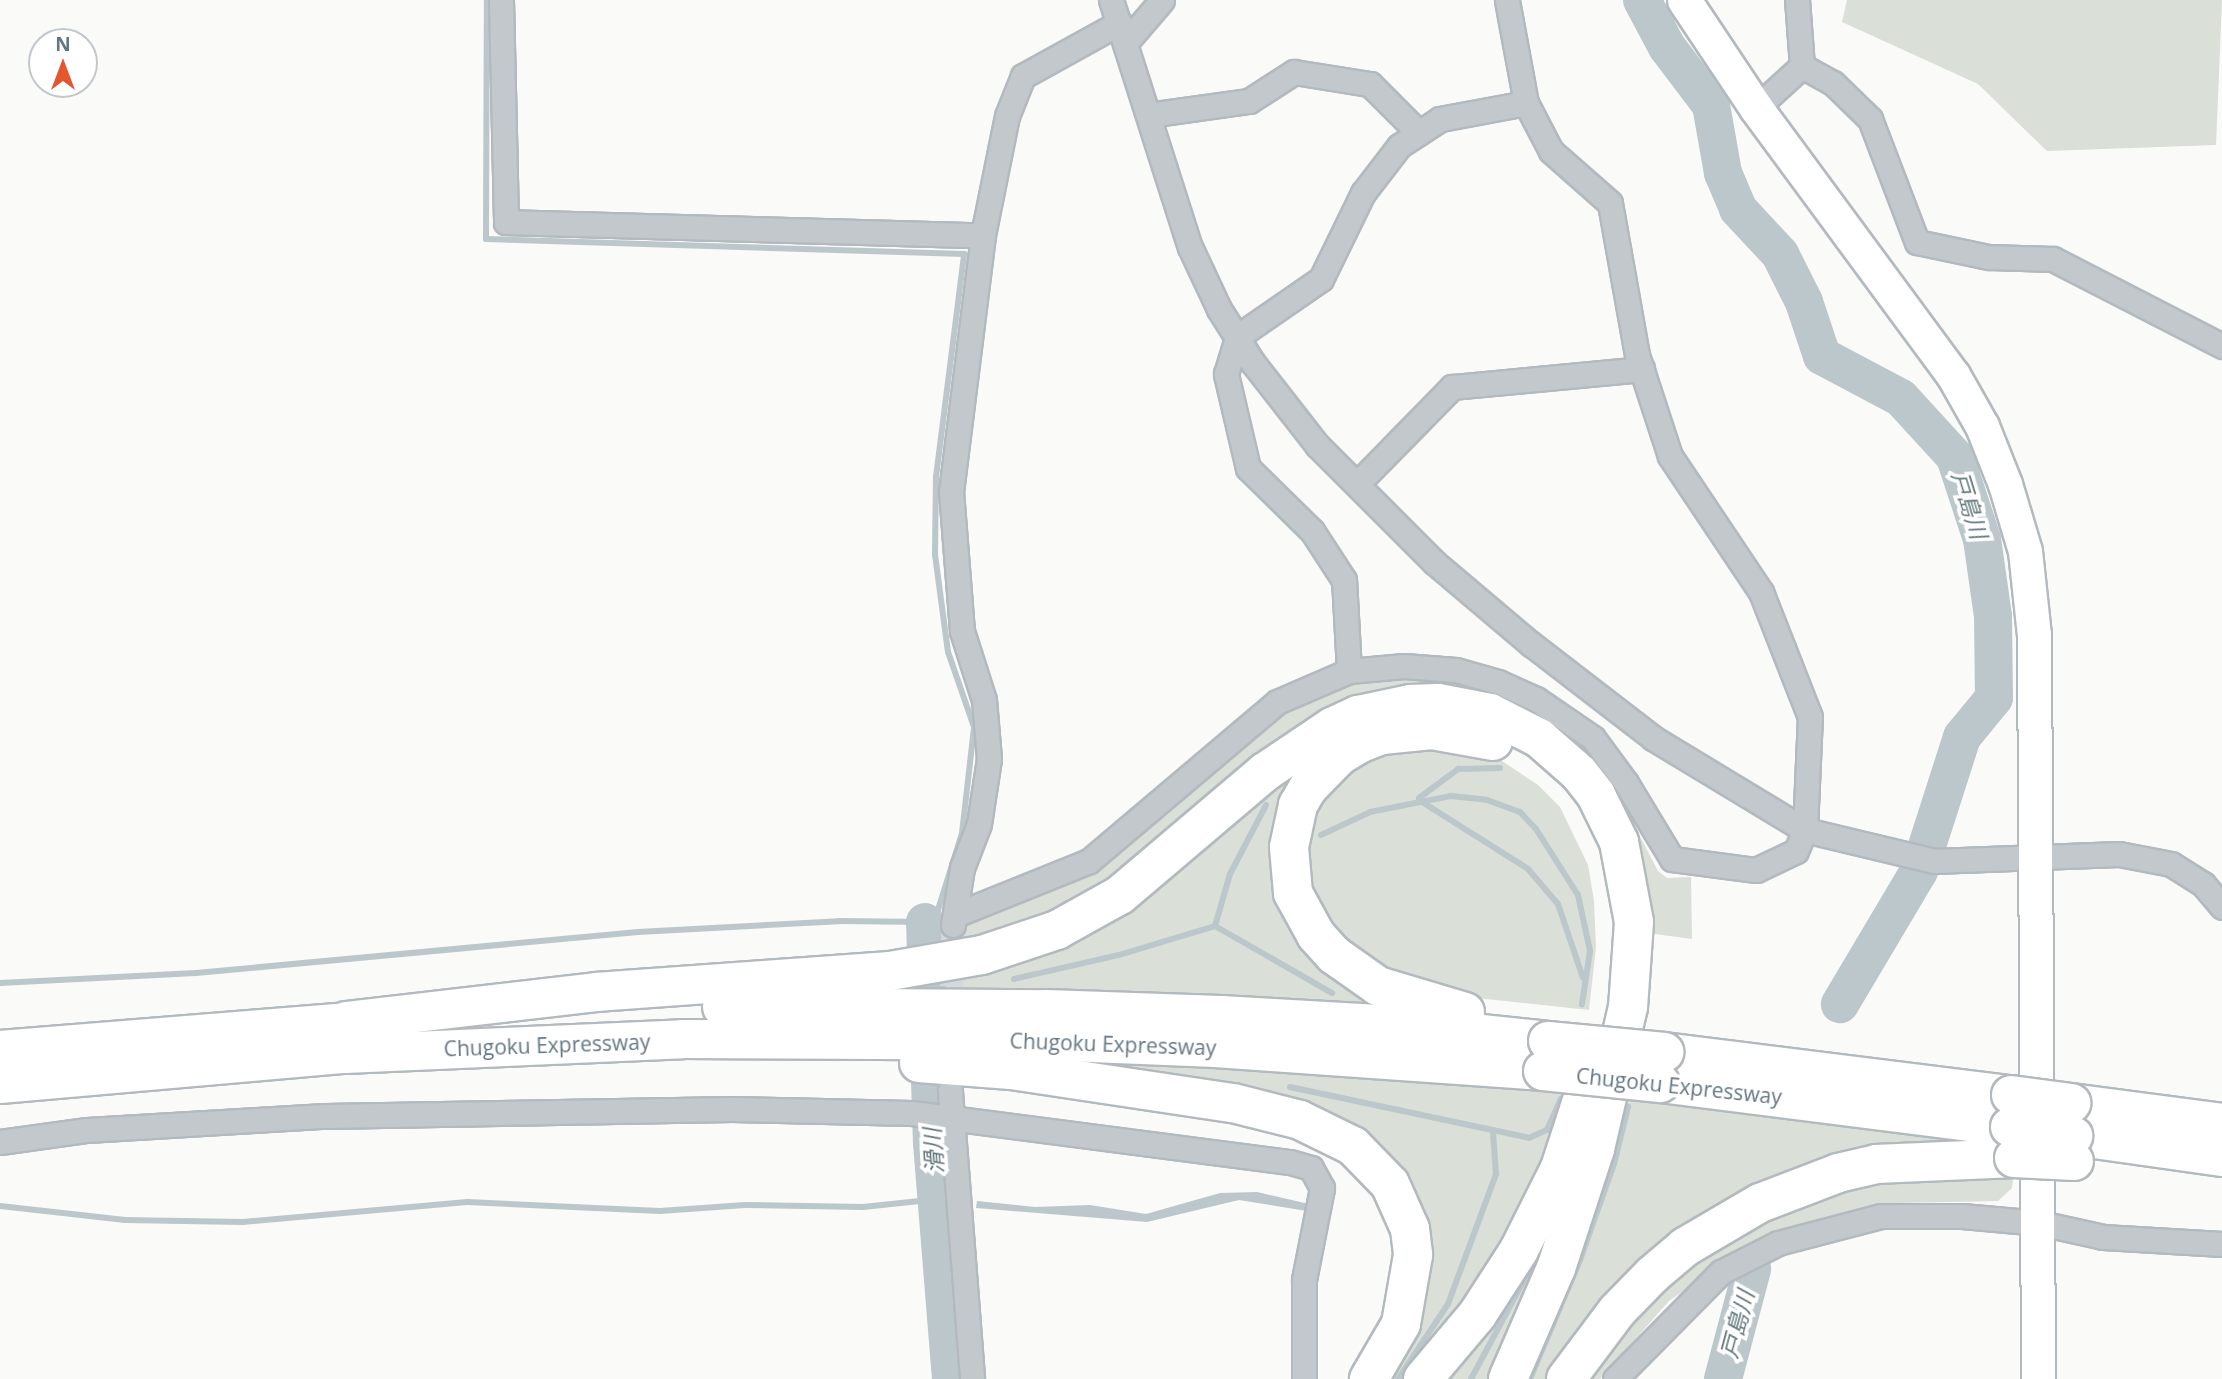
<!DOCTYPE html>
<html>
<head>
<meta charset="utf-8">
<style>
	body { margin:0 }
	#map { position:relative; width:2222px; height:1379px; overflow:hidden; background:#fafaf8; font-family:"Open Sans","Noto Sans JP",sans-serif }
	div>[style] { position:absolute }
	[style*='--x'] { left:calc(var(--x)*1px); top:calc(var(--y)*1px); width:calc(var(--w)*1px); rotate:calc(var(--a)*1deg) }
	.green>* { inset:0; background:#dadfd7 }
	.water>* { inset:0; background:#bbc7cb }
	.stream>* { height:6px; margin:-3px; padding:0 3px; transform-origin:3px; border-radius:3px; background:#bbc7cb }
	.river>* { height:38px; margin:-19px; padding:0 19px; transform-origin:19px; border-radius:19px; background:#bbc7cb }
	.street-tunnel>* { height:23px; margin-top:-11.5px; transform-origin:0; background:repeating-linear-gradient(90deg,#d5d9db 0 23px,transparent 0 34px) }
	.roads { filter:drop-shadow(2px 0 #b3babf) drop-shadow(-2px 0 #b3babf) drop-shadow(0 2px #b3babf) drop-shadow(0 -2px #b3babf) }
	.street>* { height:23px; margin:-11.5px; padding:0 11.5px; transform-origin:11.5px; border-radius:11.5px; background:#c3c8cc }
	.secondary>* { height:33px; margin:-16.5px; padding:0 16.5px; transform-origin:16.5px; border-radius:16.5px; background:#fff }
	.highway>* { height:38px; margin:-19px; padding:0 19px; transform-origin:19px; border-radius:19px; background:#fff }
	.bridges { filter:drop-shadow(2px 0 #b4b9bd) drop-shadow(-2px 0 #b4b9bd) drop-shadow(0 2px #b4b9bd) drop-shadow(0 -2px #b4b9bd) }
	.highway-bridge>* { height:38px; margin:-19px; padding:0 19px; transform-origin:19px; border-radius:19px; background:#fff }
	span { translate:-50% -50%; white-space:nowrap; text-align:center; line-height:1.15; -webkit-text-stroke:7px #fff; paint-order:stroke }
	.street-label { font-size:21px; color:#657683 }
	.water-label { font-size:23px; color:#60757c; font-style:italic }
	.north { position:absolute; left:28px; top:28px; width:70px; height:70px; box-sizing:border-box; background:#fff; border:2px solid #c1c8cd; border-radius:50%; rotate:0deg; font-size:19px; font-weight:700; line-height:28px; text-align:center; color:#657683 }
	.north::after { content:''; display:block; margin:auto; width:24px; height:32px; background:#e4572e; clip-path:polygon(50% 0,100% 100%,50% 72%,0 100%) }
</style>
</head>
<body>
<div id="map">
	<div class="green">
		<div style="clip-path:polygon(1847px 0,2222px 0,2216px 145px,2047px 151px,1978px 84px,1842px 22px)"></div>
		<div style="clip-path:polygon(1396px 677px,1471px 685px,1523px 704px,1573px 736px,1605px 769px,1658px 871px,1667px 878px,1691px 877px,1692px 939px,1648px 933px,1609px 791px,1423px 691px,1115px 886px,960px 949px,965px 925px,1080px 878px,1108px 860px,1256px 731px,1293px 706px,1354px 681px)"></div>
		<div style="clip-path:polygon(1405px 743px,1493px 755px,1538px 785px,1560px 807px,1588px 865px,1594px 901px,1596px 947px,1589px 1010px,1458px 996px,1409px 982px,1345px 946px,1304px 881px,1307px 823px,1324px 792px,1343px 773px)"></div>
		<div style="clip-path:polygon(1312px 752px,1275px 871px,1415px 1011px,901px 990px,887px 984px,992px 967px)"></div>
		<div style="clip-path:polygon(976px 1056px,1402px 1078px,1570px 1095px,1554px 1145px,1495px 1263px,1406px 1379px,1385px 1379px,1414px 1330px,1429px 1282px,1430px 1249px,1381px 1150px)"></div>
		<div style="clip-path:polygon(1621px 1099px,1841px 1124px,1987px 1143px,1768px 1185px,1552px 1379px,1522px 1379px)"></div>
		<div style="clip-path:polygon(1575px 1162px,1494px 1379px,1441px 1379px)"></div>
		<div style="clip-path:polygon(2014px 1172px,2012px 1188px,1998px 1201px,1899px 1203px,1862px 1209px,1756px 1240px,1669px 1301px,1600px 1379px,1584px 1379px,1669px 1280px,1748px 1224px,1851px 1184px)"></div>
	</div>
	<div class="water">
		<div style="clip-path:polygon(1257px 1192px,1309px 1204px,1307px 1211px,1239px 1200px,1147px 1222px,976px 1208px,977px 1201px,1035px 1207px,1090px 1205px,1146px 1214px,1220px 1193px)"></div>
	</div>
	<div class="stream">
		<div style="--x:1419;--y:798;--w:49;--a:-36.6"></div>
		<div style="--x:1458;--y:769;--w:42;--a:-1.4"></div>
		<div style="--x:1419;--y:800;--w:129;--a:32.3"></div>
		<div style="--x:1528;--y:869;--w:46;--a:49.4"></div>
		<div style="--x:1558;--y:904;--w:78;--a:71.3"></div>
		<div style="--x:1321;--y:835;--w:54;--a:-25.1"></div>
		<div style="--x:1370;--y:812;--w:83;--a:-11.2"></div>
		<div style="--x:1451;--y:796;--w:36;--a:6"></div>
		<div style="--x:1487;--y:800;--w:35;--a:20"></div>
		<div style="--x:1520;--y:812;--w:23;--a:47"></div>
		<div style="--x:1536;--y:829;--w:78;--a:57.5"></div>
		<div style="--x:1578;--y:895;--w:57;--a:77.9"></div>
		<div style="--x:1590;--y:951;--w:54;--a:98.6"></div>
		<div style="--x:1215;--y:926;--w:54;--a:-73.9"></div>
		<div style="--x:1230;--y:874;--w:78;--a:-62.4"></div>
		<div style="--x:1014;--y:979;--w:108;--a:-12.9"></div>
		<div style="--x:1119;--y:955;--w:100;--a:-16.8"></div>
		<div style="--x:1215;--y:926;--w:135;--a:29.8"></div>
		<div style="--x:0;--y:983;--w:196;--a:-2.9"></div>
		<div style="--x:196;--y:973;--w:444;--a:-5.3"></div>
		<div style="--x:638;--y:932;--w:201;--a:-3.1"></div>
		<div style="--x:839;--y:921;--w:86;--a:0.7"></div>
		<div style="--x:925;--y:922;--w:15;--a:-37"></div>
		<div style="--x:937;--y:913;--w:84;--a:-72.6"></div>
		<div style="--x:962;--y:833;--w:107;--a:-83.5"></div>
		<div style="--x:974;--y:727;--w:79;--a:-109.1"></div>
		<div style="--x:948;--y:652;--w:98;--a:-97.6"></div>
		<div style="--x:935;--y:555;--w:78;--a:-89.3"></div>
		<div style="--x:936;--y:477;--w:225;--a:-82.8"></div>
		<div style="--x:964;--y:254;--w:478;--a:-178.2"></div>
		<div style="--x:486;--y:239;--w:239;--a:-89.8"></div>
		<div style="--x:1290;--y:1087;--w:244;--a:12"></div>
		<div style="--x:1529;--y:1138;--w:20;--a:-24"></div>
		<div style="--x:1547;--y:1130;--w:34;--a:-66"></div>
		<div style="--x:0;--y:1206;--w:126;--a:6.4"></div>
		<div style="--x:125;--y:1220;--w:118;--a:1"></div>
		<div style="--x:243;--y:1222;--w:225;--a:-5.1"></div>
		<div style="--x:467;--y:1202;--w:193;--a:2.7"></div>
		<div style="--x:660;--y:1211;--w:85;--a:-4"></div>
		<div style="--x:745;--y:1205;--w:118;--a:1"></div>
		<div style="--x:863;--y:1207;--w:76;--a:-6"></div>
		<div style="--x:1398;--y:1379;--w:90;--a:-56.3"></div>
		<div style="--x:1448;--y:1304;--w:139;--a:-69.7"></div>
		<div style="--x:1496;--y:1174;--w:42;--a:-94.1"></div>
		<div style="--x:1471;--y:1379;--w:140;--a:-61.8"></div>
		<div style="--x:1530;--y:1379;--w:129;--a:-67.2"></div>
		<div style="--x:1580;--y:1260;--w:102;--a:-70.5"></div>
		<div style="--x:1614;--y:1164;--w:59;--a:-76.2"></div>
	</div>
	<div class="river">
		<div style="--x:1642;--y:0;--w:53;--a:62"></div>
		<div style="--x:1667;--y:47;--w:73;--a:52.8"></div>
		<div style="--x:1711;--y:105;--w:69;--a:80"></div>
		<div style="--x:1723;--y:173;--w:39;--a:67"></div>
		<div style="--x:1738;--y:209;--w:62;--a:47"></div>
		<div style="--x:1780;--y:254;--w:54;--a:63.4"></div>
		<div style="--x:1804;--y:302;--w:57;--a:71.6"></div>
		<div style="--x:1822;--y:356;--w:89;--a:28"></div>
		<div style="--x:1901;--y:398;--w:80;--a:47.5"></div>
		<div style="--x:1955;--y:457;--w:86;--a:71.8"></div>
		<div style="--x:1982;--y:539;--w:78;--a:81.9"></div>
		<div style="--x:1993;--y:616;--w:82;--a:89.3"></div>
		<div style="--x:1994;--y:698;--w:50;--a:129.4"></div>
		<div style="--x:1962;--y:737;--w:141;--a:107.8"></div>
		<div style="--x:1919;--y:871;--w:155;--a:120.7"></div>
		<div style="--x:925;--y:922;--w:221;--a:88.2"></div>
		<div style="--x:932;--y:1143;--w:237;--a:85.4"></div>
		<div style="--x:1723;--y:1379;--w:114;--a:-75.2"></div>
	</div>
	<div class="street-tunnel">
		<div style="--x:951;--y:1020;--w:95;--a:-88.8"></div>
	</div>
	<div class="roads">
		<div class="street">
			<div style="--x:501;--y:0;--w:222;--a:88.7"></div>
			<div style="--x:506;--y:222;--w:477;--a:1.6"></div>
			<div style="--x:1111;--y:0;--w:259;--a:72.3"></div>
			<div style="--x:1190;--y:247;--w:68;--a:64.9"></div>
			<div style="--x:1219;--y:309;--w:64;--a:57.8"></div>
			<div style="--x:1253;--y:363;--w:104;--a:52"></div>
			<div style="--x:1317;--y:445;--w:167;--a:45"></div>
			<div style="--x:1435;--y:563;--w:126;--a:40.2"></div>
			<div style="--x:1531;--y:644;--w:154;--a:37.6"></div>
			<div style="--x:1653;--y:738;--w:178;--a:31.2"></div>
			<div style="--x:1805;--y:830;--w:133;--a:13.5"></div>
			<div style="--x:1934;--y:861;--w:185;--a:-2.2"></div>
			<div style="--x:2119;--y:854;--w:53;--a:10.9"></div>
			<div style="--x:2171;--y:864;--w:38;--a:32"></div>
			<div style="--x:2203;--y:884;--w:30;--a:50"></div>
			<div style="--x:1127;--y:41;--w:54;--a:-49.5"></div>
			<div style="--x:1802;--y:66;--w:35;--a:29"></div>
			<div style="--x:1833;--y:83;--w:52;--a:44.2"></div>
			<div style="--x:1870;--y:119;--w:132;--a:69.1"></div>
			<div style="--x:1917;--y:242;--w:74;--a:11.8"></div>
			<div style="--x:1989;--y:257;--w:64;--a:1.8"></div>
			<div style="--x:2053;--y:259;--w:190;--a:27.2"></div>
			<div style="--x:1756;--y:108;--w:62;--a:-42.4"></div>
			<div style="--x:1802;--y:66;--w:66;--a:-94.3"></div>
			<div style="--x:1148;--y:115;--w:102;--a:-7.9"></div>
			<div style="--x:1249;--y:101;--w:54;--a:-32.8"></div>
			<div style="--x:1294;--y:72;--w:77;--a:9"></div>
			<div style="--x:1370;--y:84;--w:69;--a:45"></div>
			<div style="--x:1357;--y:484;--w:136;--a:-45.6"></div>
			<div style="--x:1452;--y:387;--w:191;--a:-5.4"></div>
			<div style="--x:1349;--y:671;--w:91;--a:-93.1"></div>
			<div style="--x:1344;--y:580;--w:59;--a:-123.1"></div>
			<div style="--x:1312;--y:531;--w:90;--a:-135.5"></div>
			<div style="--x:1248;--y:468;--w:97;--a:-103.2"></div>
			<div style="--x:1226;--y:374;--w:39;--a:-73"></div>
			<div style="--x:1237;--y:337;--w:102;--a:-34.6"></div>
			<div style="--x:1321;--y:279;--w:96;--a:-64"></div>
			<div style="--x:1363;--y:193;--w:59;--a:-52.5"></div>
			<div style="--x:1399;--y:146;--w:49;--a:-33.4"></div>
			<div style="--x:1440;--y:119;--w:87;--a:-10.5"></div>
			<div style="--x:955;--y:915;--w:144;--a:-21.9"></div>
			<div style="--x:1089;--y:861;--w:246;--a:-40.2"></div>
			<div style="--x:1277;--y:702;--w:78;--a:-23.3"></div>
			<div style="--x:1349;--y:671;--w:55;--a:-5.2"></div>
			<div style="--x:1404;--y:666;--w:52;--a:4.4"></div>
			<div style="--x:1456;--y:670;--w:44;--a:15.9"></div>
			<div style="--x:1498;--y:682;--w:42;--a:24.1"></div>
			<div style="--x:1536;--y:699;--w:69;--a:34.4"></div>
			<div style="--x:1593;--y:738;--w:56;--a:53.7"></div>
			<div style="--x:1626;--y:783;--w:89;--a:58.8"></div>
			<div style="--x:1672;--y:859;--w:85;--a:7.5"></div>
			<div style="--x:1756;--y:870;--w:44;--a:-25.4"></div>
			<div style="--x:1796;--y:851;--w:23;--a:-67"></div>
			<div style="--x:1805;--y:830;--w:113;--a:-87.5"></div>
			<div style="--x:1810;--y:717;--w:134;--a:-111.4"></div>
			<div style="--x:1761;--y:592;--w:164;--a:-123.8"></div>
			<div style="--x:1670;--y:456;--w:106;--a:-108.1"></div>
			<div style="--x:1637;--y:355;--w:154;--a:-100.1"></div>
			<div style="--x:1610;--y:203;--w:79;--a:-138.6"></div>
			<div style="--x:1551;--y:151;--w:54;--a:-117.5"></div>
			<div style="--x:1526;--y:103;--w:105;--a:-100.5"></div>
			<div style="--x:953;--y:925;--w:58;--a:-81"></div>
			<div style="--x:962;--y:868;--w:47;--a:-68.9"></div>
			<div style="--x:979;--y:824;--w:66;--a:-81.3"></div>
			<div style="--x:989;--y:759;--w:59;--a:-94.8"></div>
			<div style="--x:984;--y:700;--w:72;--a:-107.7"></div>
			<div style="--x:962;--y:631;--w:139;--a:-94.5"></div>
			<div style="--x:951;--y:492;--w:259;--a:-82.9"></div>
			<div style="--x:983;--y:235;--w:121;--a:-78.6"></div>
			<div style="--x:1007;--y:116;--w:43;--a:-68.2"></div>
			<div style="--x:1023;--y:76;--w:110;--a:-28.9"></div>
			<div style="--x:950;--y:1091;--w:289;--a:85.6"></div>
			<div style="--x:0;--y:1142;--w:88;--a:-7.9"></div>
			<div style="--x:87;--y:1130;--w:238;--a:-3.4"></div>
			<div style="--x:325;--y:1116;--w:407;--a:-1"></div>
			<div style="--x:732;--y:1109;--w:180;--a:1.3"></div>
			<div style="--x:912;--y:1113;--w:381;--a:7.4"></div>
			<div style="--x:1290;--y:1162;--w:22;--a:16"></div>
			<div style="--x:1311;--y:1168;--w:23;--a:61"></div>
			<div style="--x:1322;--y:1188;--w:94;--a:101.1"></div>
			<div style="--x:1304;--y:1280;--w:99;--a:90"></div>
			<div style="--x:1615;--y:1379;--w:151;--a:-45.3"></div>
			<div style="--x:1721;--y:1272;--w:64;--a:-27"></div>
			<div style="--x:1778;--y:1243;--w:106;--a:-14.7"></div>
			<div style="--x:1881;--y:1216;--w:81;--a:0"></div>
			<div style="--x:1962;--y:1216;--w:78;--a:5.1"></div>
			<div style="--x:2040;--y:1223;--w:65;--a:12.5"></div>
			<div style="--x:2103;--y:1237;--w:119;--a:3.4"></div>
		</div>
		<div class="secondary">
			<div style="--x:1684;--y:0;--w:130;--a:56.3"></div>
			<div style="--x:1756;--y:108;--w:332;--a:53.6"></div>
			<div style="--x:1953;--y:375;--w:59;--a:60.4"></div>
			<div style="--x:1982;--y:426;--w:62;--a:68.4"></div>
			<div style="--x:2005;--y:484;--w:70;--a:73.4"></div>
			<div style="--x:2025;--y:551;--w:84;--a:83.9"></div>
			<div style="--x:2034;--y:635;--w:744;--a:89.69"></div>
		</div>
		<div class="highway">
			<div style="--x:722;--y:1007;--w:324;--a:0.4"></div>
			<div style="--x:1046;--y:1009;--w:175;--a:2"></div>
			<div style="--x:1221;--y:1015;--w:175;--a:3.3"></div>
			<div style="--x:1396;--y:1025;--w:153;--a:6"></div>
			<div style="--x:1465;--y:1012;--w:91;--a:-163.4"></div>
			<div style="--x:1378;--y:986;--w:54;--a:-144.8"></div>
			<div style="--x:1334;--y:955;--w:27;--a:-132"></div>
			<div style="--x:1316;--y:935;--w:48;--a:-118.7"></div>
			<div style="--x:1293;--y:893;--w:46;--a:-95"></div>
			<div style="--x:1289;--y:847;--w:43;--a:-77.9"></div>
			<div style="--x:1298;--y:805;--w:20;--a:-60"></div>
			<div style="--x:1308;--y:788;--w:45;--a:-45.9"></div>
			<div style="--x:1339;--y:756;--w:26;--a:-31"></div>
			<div style="--x:1361;--y:743;--w:22;--a:-21"></div>
			<div style="--x:1382;--y:735;--w:50;--a:-5.7"></div>
			<div style="--x:1432;--y:730;--w:62;--a:10.2"></div>
			<div style="--x:347;--y:1021;--w:251;--a:-6.6"></div>
			<div style="--x:596;--y:992;--w:295;--a:-4.1"></div>
			<div style="--x:890;--y:971;--w:93;--a:-9.9"></div>
			<div style="--x:982;--y:955;--w:79;--a:-18.4"></div>
			<div style="--x:1057;--y:930;--w:72;--a:-29.1"></div>
			<div style="--x:1120;--y:895;--w:190;--a:-40.3"></div>
			<div style="--x:1265;--y:772;--w:81;--a:-33.9"></div>
			<div style="--x:1332;--y:727;--w:29;--a:-25"></div>
			<div style="--x:1358;--y:715;--w:53;--a:-11.9"></div>
			<div style="--x:1410;--y:704;--w:28;--a:-2"></div>
			<div style="--x:1438;--y:703;--w:53;--a:10.9"></div>
			<div style="--x:1490;--y:713;--w:55;--a:27"></div>
			<div style="--x:1539;--y:738;--w:53;--a:41.2"></div>
			<div style="--x:1579;--y:773;--w:28;--a:52"></div>
			<div style="--x:1596;--y:795;--w:52;--a:63.9"></div>
			<div style="--x:1619;--y:842;--w:81;--a:79.4"></div>
			<div style="--x:1634;--y:922;--w:85;--a:94"></div>
			<div style="--x:1628;--y:1007;--w:146;--a:103.1"></div>
			<div style="--x:1595;--y:1149;--w:125;--a:108.1"></div>
			<div style="--x:1556;--y:1268;--w:121;--a:113.4"></div>
			<div style="--x:0;--y:1050;--w:372;--a:-4.6"></div>
			<div style="--x:1664;--y:1052;--w:350;--a:7.1"></div>
			<div style="--x:919;--y:1063;--w:92;--a:4.4"></div>
			<div style="--x:1011;--y:1070;--w:224;--a:8.5"></div>
			<div style="--x:1233;--y:1103;--w:69;--a:14.2"></div>
			<div style="--x:1300;--y:1120;--w:59;--a:26.1"></div>
			<div style="--x:1353;--y:1146;--w:53;--a:45.8"></div>
			<div style="--x:1390;--y:1184;--w:49;--a:66"></div>
			<div style="--x:1410;--y:1229;--w:26;--a:83"></div>
			<div style="--x:1413;--y:1255;--w:70;--a:99.9"></div>
			<div style="--x:1401;--y:1324;--w:64;--a:120.2"></div>
			<div style="--x:1660;--y:1083;--w:353;--a:7.2"></div>
			<div style="--x:0;--y:1084;--w:346;--a:-5"></div>
			<div style="--x:345;--y:1054;--w:338;--a:-2.5"></div>
			<div style="--x:683;--y:1039;--w:359;--a:0.3"></div>
			<div style="--x:1042;--y:1041;--w:174;--a:2.3"></div>
			<div style="--x:1216;--y:1048;--w:328;--a:4"></div>
			<div style="--x:2071;--y:1103;--w:152;--a:7.5"></div>
			<div style="--x:2073;--y:1136;--w:150;--a:8"></div>
			<div style="--x:1423;--y:1379;--w:84;--a:-49.8"></div>
			<div style="--x:1477;--y:1315;--w:77;--a:-57.1"></div>
			<div style="--x:1519;--y:1250;--w:92;--a:-63.4"></div>
			<div style="--x:1560;--y:1168;--w:84;--a:-72"></div>
			<div style="--x:1566;--y:1379;--w:85;--a:-53.1"></div>
			<div style="--x:1617;--y:1311;--w:50;--a:-45.8"></div>
			<div style="--x:1652;--y:1275;--w:43;--a:-40.3"></div>
			<div style="--x:1685;--y:1247;--w:87;--a:-30.4"></div>
			<div style="--x:1760;--y:1203;--w:84;--a:-21"></div>
			<div style="--x:1838;--y:1173;--w:40;--a:-13"></div>
			<div style="--x:1877;--y:1164;--w:137;--a:-2.5"></div>
		</div>
	</div>
	<div class="bridges">
		<div class="highway-bridge">
			<div style="--x:1548;--y:1041;--w:117;--a:5.4"></div>
			<div style="--x:1543;--y:1071;--w:118;--a:5.9"></div>
			<div style="--x:2011;--y:1095;--w:61;--a:7.6"></div>
			<div style="--x:2010;--y:1127;--w:64;--a:8.1"></div>
			<div style="--x:2014;--y:1158;--w:60;--a:2.9"></div>
		</div>
	</div>
	<div class="street-label">
		<span style="left:1113px;top:1044px;rotate:2deg">Chugoku Expressway</span>
		<span style="left:547px;top:1045px;rotate:-2deg">Chugoku Expressway</span>
		<span style="left:1679px;top:1086px;rotate:6deg">Chugoku Expressway</span>
	</div>
	<div class="water-label">
		<span style="left:1970px;top:505px;rotate:73deg">戸島川</span>
		<span style="left:933px;top:1151px;rotate:-94deg">滑川</span>
		<span style="left:1737px;top:1324px;rotate:-75deg">戸島川</span>
	</div>
	<div class="north">N</div>
</div>
</body>
</html>
